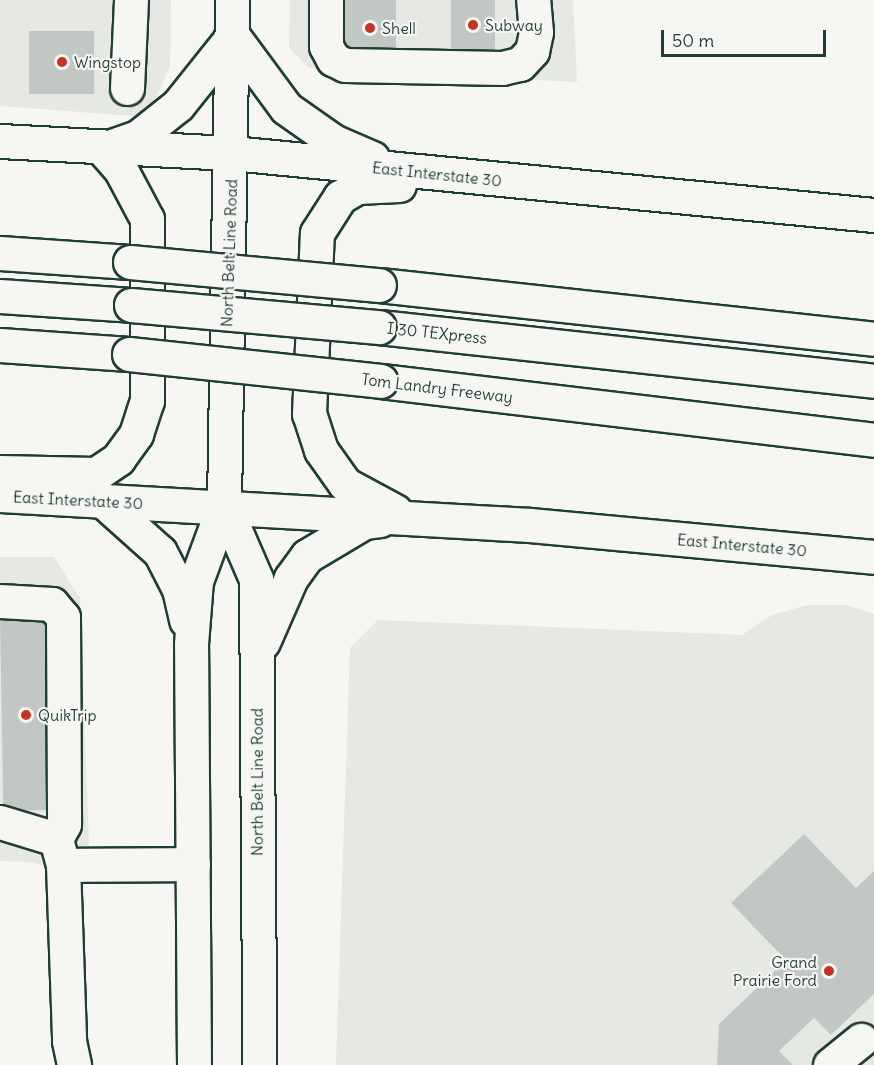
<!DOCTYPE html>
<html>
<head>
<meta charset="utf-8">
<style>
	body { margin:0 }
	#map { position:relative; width:874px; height:1065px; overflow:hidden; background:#f6f6f2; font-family:Delius,sans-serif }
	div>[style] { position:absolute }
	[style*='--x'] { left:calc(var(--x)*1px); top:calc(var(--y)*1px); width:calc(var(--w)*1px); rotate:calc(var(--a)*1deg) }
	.built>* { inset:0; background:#e6e8e4 }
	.building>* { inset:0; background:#c1c8c3; transform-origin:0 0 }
	.roads { filter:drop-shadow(2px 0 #1f3d34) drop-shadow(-2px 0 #1f3d34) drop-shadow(0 2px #1f3d34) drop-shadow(0 -2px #1f3d34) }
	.minor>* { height:33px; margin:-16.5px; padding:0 16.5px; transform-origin:16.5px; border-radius:16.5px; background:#f6f6f2 }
	.major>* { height:33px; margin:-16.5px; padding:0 16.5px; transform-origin:16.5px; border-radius:16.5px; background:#f6f6f2 }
	.highway>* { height:33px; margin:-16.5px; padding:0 16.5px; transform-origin:16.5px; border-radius:16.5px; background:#f6f6f2 }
	.bridges { filter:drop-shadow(2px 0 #1f3d34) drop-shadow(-2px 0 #1f3d34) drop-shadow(0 2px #1f3d34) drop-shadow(0 -2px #1f3d34) }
	.highway-bridge>* { height:33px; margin:-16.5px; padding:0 16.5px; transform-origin:16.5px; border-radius:16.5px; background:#f6f6f2 }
	.dots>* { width:16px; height:16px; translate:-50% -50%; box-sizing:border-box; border:3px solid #f6f6f2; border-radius:50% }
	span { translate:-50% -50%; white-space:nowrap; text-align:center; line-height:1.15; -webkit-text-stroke:4.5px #f6f6f2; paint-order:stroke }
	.poi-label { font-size:16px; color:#1f3d34 }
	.left { translate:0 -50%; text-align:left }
	.right { translate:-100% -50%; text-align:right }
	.street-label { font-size:16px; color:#1f3d34 }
	.scale { position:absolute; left:661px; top:30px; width:165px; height:27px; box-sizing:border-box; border:3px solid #1f3d34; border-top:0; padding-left:8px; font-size:18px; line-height:21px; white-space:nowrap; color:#1f3d34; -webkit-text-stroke:4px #f6f6f2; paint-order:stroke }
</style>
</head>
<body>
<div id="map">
	<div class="built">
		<div style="clip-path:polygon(0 0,171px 0,170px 67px,147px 117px,0 106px)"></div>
		<div style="clip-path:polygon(290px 0,573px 0,577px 82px,309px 68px,289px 48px)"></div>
		<div style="clip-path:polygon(0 557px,54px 557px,80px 598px,90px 875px,29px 862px,0 861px)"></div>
		<div style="clip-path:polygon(808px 605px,846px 605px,874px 614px,874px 1065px,336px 1065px,350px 648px,378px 620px,742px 635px,772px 615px)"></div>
	</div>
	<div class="building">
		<div style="left:345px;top:0;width:51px;height:57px"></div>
		<div style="left:451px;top:0;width:44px;height:50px"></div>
		<div style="left:29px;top:31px;width:65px;height:63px"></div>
		<div style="left:51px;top:619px;width:191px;height:51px;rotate:89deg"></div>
		<div style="clip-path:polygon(804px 834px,856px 888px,874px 871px,874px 994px,831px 1035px,814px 1018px,779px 1051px,793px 1065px,717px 1065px,719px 1024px,786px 960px,731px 903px)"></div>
	</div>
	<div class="roads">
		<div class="minor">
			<div style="--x:326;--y:0;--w:46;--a:90"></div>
			<div style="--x:326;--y:46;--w:15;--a:62"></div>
			<div style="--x:333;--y:59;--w:13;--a:27"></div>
			<div style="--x:345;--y:65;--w:157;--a:1.1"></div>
			<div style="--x:502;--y:68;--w:18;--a:-13"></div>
			<div style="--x:520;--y:64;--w:18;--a:-47"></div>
			<div style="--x:532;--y:51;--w:19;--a:-78"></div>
			<div style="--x:536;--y:32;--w:32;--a:-95"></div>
			<div style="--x:127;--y:88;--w:88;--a:-87.4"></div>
			<div style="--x:0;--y:601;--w:52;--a:3.3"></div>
			<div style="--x:52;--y:604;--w:17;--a:50"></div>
			<div style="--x:63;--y:617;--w:207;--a:89.7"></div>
			<div style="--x:64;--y:824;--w:17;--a:118"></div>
			<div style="--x:0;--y:822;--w:59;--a:16.9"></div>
			<div style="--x:56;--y:839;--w:27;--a:75"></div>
			<div style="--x:63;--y:865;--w:176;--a:88"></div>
			<div style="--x:69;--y:1041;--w:25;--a:78"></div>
			<div style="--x:63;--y:865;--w:130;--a:-0.4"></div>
			<div style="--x:830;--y:1065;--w:40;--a:-39"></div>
		</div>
		<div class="major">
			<div style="--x:233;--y:36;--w:89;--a:53.6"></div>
			<div style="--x:286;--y:108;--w:57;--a:35.1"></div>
			<div style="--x:333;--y:141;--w:43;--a:23.6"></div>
			<div style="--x:0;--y:141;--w:232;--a:3"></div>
			<div style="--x:232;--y:153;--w:645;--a:5.52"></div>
			<div style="--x:0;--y:472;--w:96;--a:1.2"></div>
			<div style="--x:96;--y:474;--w:27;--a:-34"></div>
			<div style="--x:118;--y:459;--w:31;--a:-54"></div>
			<div style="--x:136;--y:434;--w:35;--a:-72"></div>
			<div style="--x:147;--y:401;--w:182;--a:-90"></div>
			<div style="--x:147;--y:219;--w:55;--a:-118"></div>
			<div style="--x:121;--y:170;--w:28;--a:-131"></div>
			<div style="--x:103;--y:149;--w:37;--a:-19"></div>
			<div style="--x:138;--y:137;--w:51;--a:-38.7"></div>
			<div style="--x:178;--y:105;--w:88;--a:-51.4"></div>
			<div style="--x:0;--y:495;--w:531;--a:3.24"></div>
			<div style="--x:530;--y:525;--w:345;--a:5.3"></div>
			<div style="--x:104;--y:502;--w:75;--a:41.8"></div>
			<div style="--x:160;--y:552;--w:42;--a:62.8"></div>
			<div style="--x:179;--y:589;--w:32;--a:77"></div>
			<div style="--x:224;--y:505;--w:81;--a:66.6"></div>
			<div style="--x:256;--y:579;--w:486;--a:89.6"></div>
			<div style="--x:395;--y:511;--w:57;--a:-151.6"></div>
			<div style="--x:345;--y:484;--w:42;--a:-125.2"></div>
			<div style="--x:321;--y:450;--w:38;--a:-108"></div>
			<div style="--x:309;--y:414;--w:181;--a:-87.5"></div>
			<div style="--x:317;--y:233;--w:43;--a:-57.4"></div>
			<div style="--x:340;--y:197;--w:20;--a:-30"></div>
			<div style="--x:357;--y:187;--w:42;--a:-2.7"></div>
			<div style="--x:263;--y:642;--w:70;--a:-66.4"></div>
			<div style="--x:291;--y:578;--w:27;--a:-54"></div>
			<div style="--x:307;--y:556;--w:66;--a:-30.8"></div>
			<div style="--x:364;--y:522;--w:16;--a:-7"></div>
			<div style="--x:194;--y:1065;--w:421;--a:-90.4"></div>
			<div style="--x:191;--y:644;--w:63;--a:-85.5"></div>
			<div style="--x:196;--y:581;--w:81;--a:-69.8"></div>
			<div style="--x:224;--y:505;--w:505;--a:-89.09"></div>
		</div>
		<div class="highway">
			<div style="--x:0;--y:253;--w:130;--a:4"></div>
			<div style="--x:379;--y:285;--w:498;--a:6.2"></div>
			<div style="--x:0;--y:296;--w:131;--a:3.9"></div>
			<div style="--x:379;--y:327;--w:498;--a:6.2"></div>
			<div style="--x:0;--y:345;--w:129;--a:4"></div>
			<div style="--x:381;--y:381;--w:497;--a:6.8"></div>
		</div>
	</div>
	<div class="bridges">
		<div class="highway-bridge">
			<div style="--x:130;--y:262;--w:250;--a:5.3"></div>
			<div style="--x:131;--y:305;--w:249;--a:5.1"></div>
			<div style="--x:129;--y:354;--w:253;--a:6.1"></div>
		</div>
	</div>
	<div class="dots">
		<div style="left:473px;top:25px;background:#c8321e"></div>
		<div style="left:370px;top:28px;background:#c8321e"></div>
		<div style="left:62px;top:62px;background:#c8321e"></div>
		<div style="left:26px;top:715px;background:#c8321e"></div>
		<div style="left:829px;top:971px;background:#c8321e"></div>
	</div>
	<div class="poi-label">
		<span class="left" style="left:485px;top:25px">Subway</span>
		<span class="left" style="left:382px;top:28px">Shell</span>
		<span class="left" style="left:74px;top:62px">Wingstop</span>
		<span class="left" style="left:38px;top:715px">QuikTrip</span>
		<span class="right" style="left:817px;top:971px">Grand<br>Prairie Ford</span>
	</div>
	<div class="street-label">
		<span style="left:437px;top:174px;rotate:6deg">East Interstate 30</span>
		<span style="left:229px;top:253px;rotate:-88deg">North Belt Line Road</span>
		<span style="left:437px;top:333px;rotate:6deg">I 30 TEXpress</span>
		<span style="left:437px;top:388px;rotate:7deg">Tom Landry Freeway</span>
		<span style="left:78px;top:500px;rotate:3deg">East Interstate 30</span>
		<span style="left:742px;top:545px;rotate:5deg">East Interstate 30</span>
		<span style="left:257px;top:782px;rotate:-90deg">North Belt Line Road</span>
	</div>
	<div class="scale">50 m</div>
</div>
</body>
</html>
